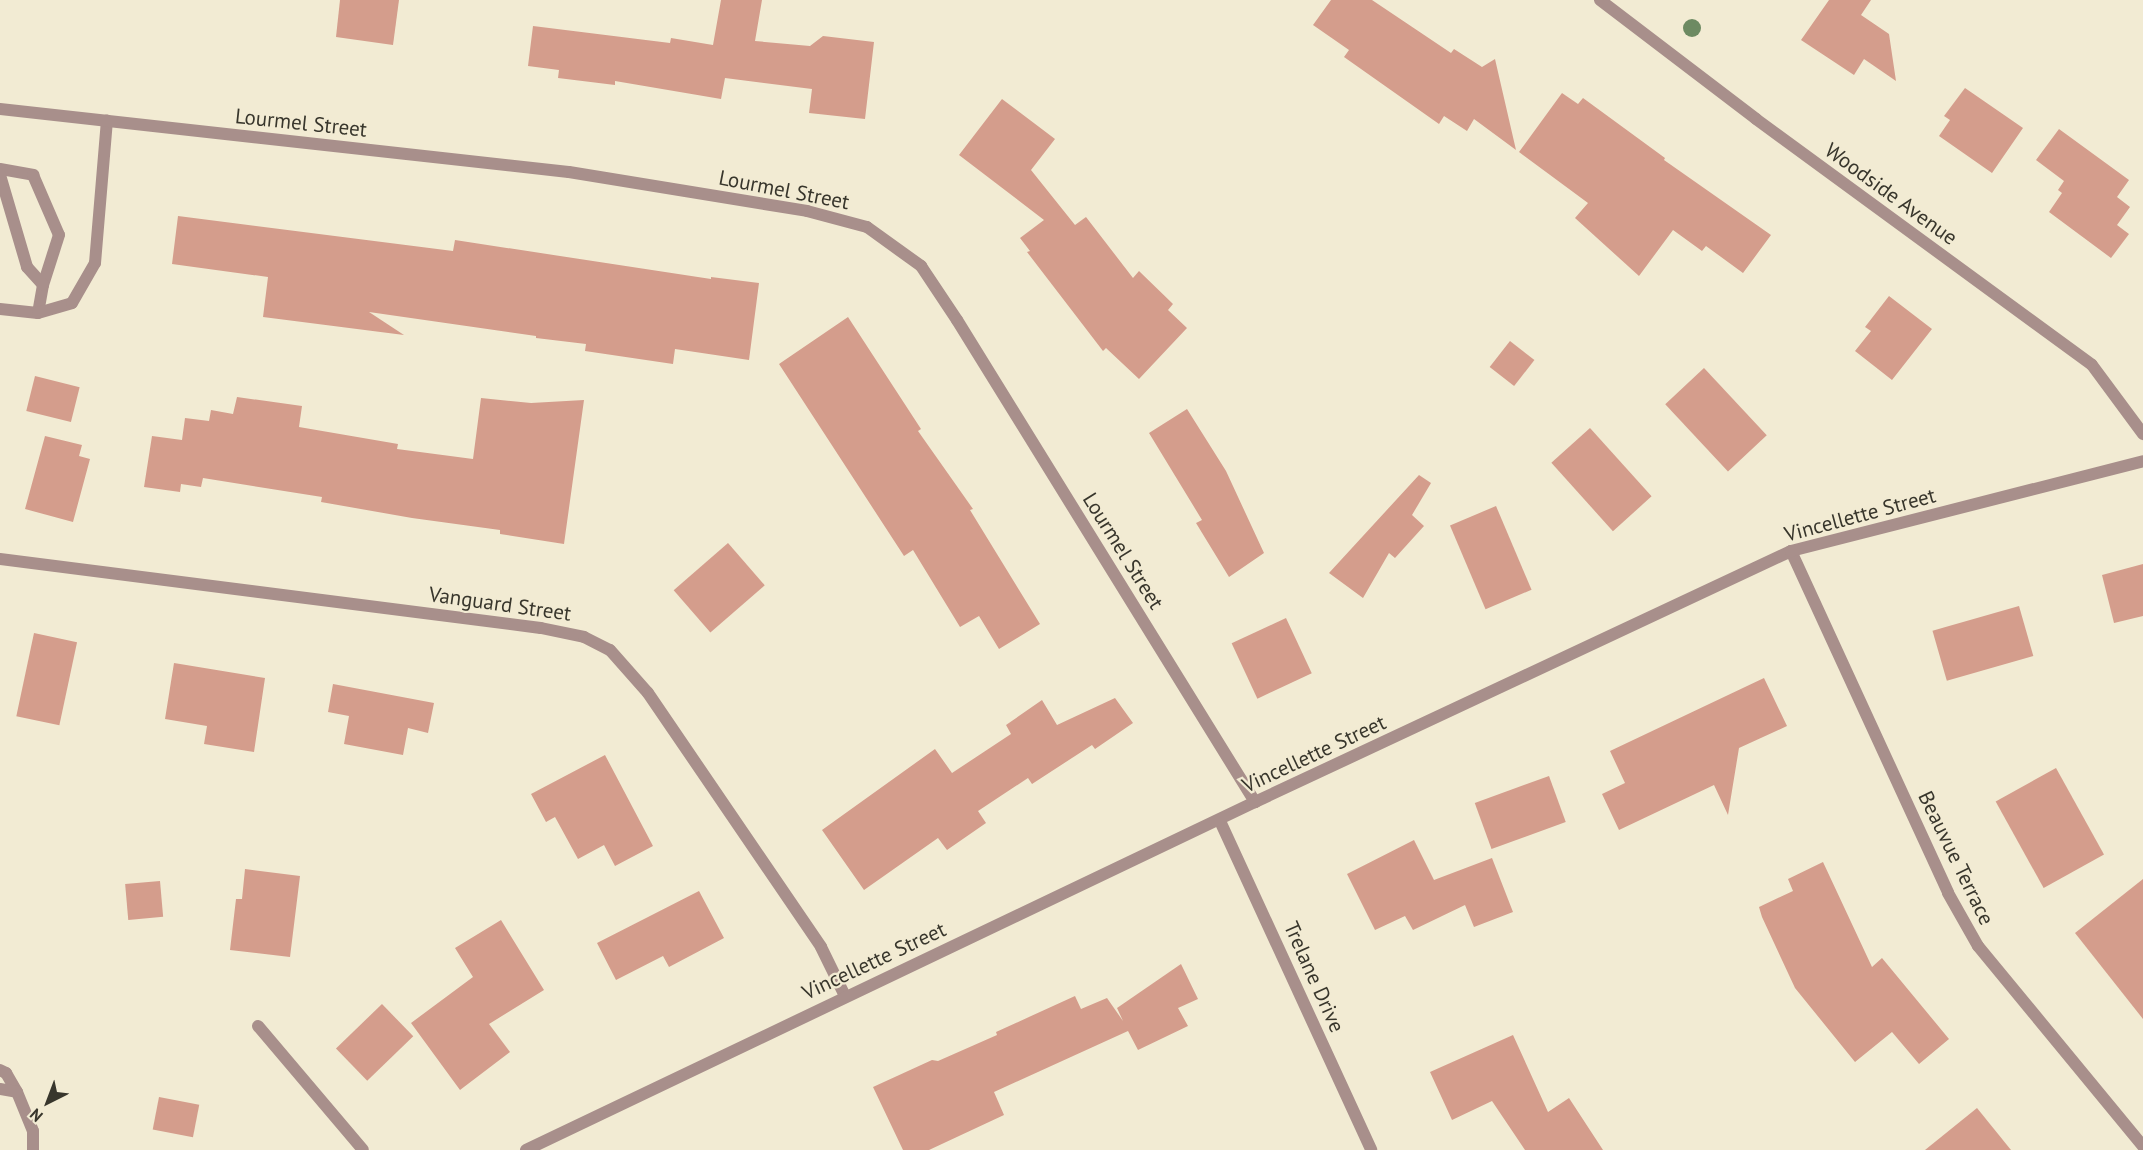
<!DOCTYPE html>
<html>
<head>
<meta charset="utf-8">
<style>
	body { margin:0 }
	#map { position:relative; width:2143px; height:1150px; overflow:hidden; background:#f2ebd3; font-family:"PT Sans",sans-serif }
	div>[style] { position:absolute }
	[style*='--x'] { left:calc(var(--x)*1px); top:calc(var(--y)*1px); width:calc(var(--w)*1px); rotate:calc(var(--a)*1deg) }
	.building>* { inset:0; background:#d49d8c; transform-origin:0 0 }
	.service>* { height:12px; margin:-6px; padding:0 6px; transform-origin:6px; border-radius:6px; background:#a88f8b }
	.minor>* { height:12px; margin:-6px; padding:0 6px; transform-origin:6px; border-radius:6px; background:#a88f8b }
	.tertiary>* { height:12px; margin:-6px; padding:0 6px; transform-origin:6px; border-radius:6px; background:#a88f8b }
	.trees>* { width:18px; height:18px; margin:-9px; border-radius:50%; background:#6d8a62 }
	span { translate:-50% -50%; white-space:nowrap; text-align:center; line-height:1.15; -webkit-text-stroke:4.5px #f2ebd3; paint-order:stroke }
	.street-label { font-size:21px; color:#38362c }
	.north { position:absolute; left:18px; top:1072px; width:60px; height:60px; -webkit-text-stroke:4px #f2ebd3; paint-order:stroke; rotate:222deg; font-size:16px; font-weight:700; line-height:24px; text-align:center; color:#38362c }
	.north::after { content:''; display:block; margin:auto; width:21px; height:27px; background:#38362c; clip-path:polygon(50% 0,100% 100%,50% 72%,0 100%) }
</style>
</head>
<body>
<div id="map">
	<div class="building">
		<div style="clip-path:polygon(340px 0,399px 0,393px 45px,336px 37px)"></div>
		<div style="clip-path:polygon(721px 0,762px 0,755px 41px,810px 46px,823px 36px,874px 42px,865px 119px,809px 113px,812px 89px,725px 78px,721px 99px,615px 81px,615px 85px,558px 78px,559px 70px,528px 66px,533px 26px,670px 43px,671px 38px,713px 45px)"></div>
		<div style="clip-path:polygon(1331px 0,1372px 0,1451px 53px,1454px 49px,1482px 67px,1495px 59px,1516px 150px,1474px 119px,1467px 131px,1444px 116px,1439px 124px,1344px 57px,1349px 50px,1313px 25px)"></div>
		<div style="clip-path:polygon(1829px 0,1871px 0,1861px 15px,1889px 34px,1896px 81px,1864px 59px,1854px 75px,1801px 40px)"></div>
		<div style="clip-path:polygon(1965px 88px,2023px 128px,1992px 173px,1939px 136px,1950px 120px,1944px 116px)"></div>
		<div style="clip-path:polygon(1562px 93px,1578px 104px,1583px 98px,1665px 158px,1664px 160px,1771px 235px,1743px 273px,1706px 246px,1702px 251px,1673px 230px,1639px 276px,1575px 218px,1588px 203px,1519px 152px)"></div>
		<div style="clip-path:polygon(1002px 99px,1055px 139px,1031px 170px,1075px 225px,1086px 217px,1133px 278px,1139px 271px,1173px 304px,1168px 310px,1187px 328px,1139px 379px,1106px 348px,1103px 351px,1027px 252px,1030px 251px,1020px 238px,1044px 220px,959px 155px)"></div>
		<div style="clip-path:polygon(2059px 129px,2129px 180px,2117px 197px,2130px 207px,2117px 225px,2129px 234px,2111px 258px,2049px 212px,2062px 193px,2058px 190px,2064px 181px,2036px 160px)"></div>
		<div style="clip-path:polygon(178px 216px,453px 251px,455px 240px,711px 279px,711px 277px,759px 283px,749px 360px,675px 349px,673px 364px,585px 351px,586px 344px,536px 338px,536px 336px,369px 312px,404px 335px,263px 317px,268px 277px,172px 264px)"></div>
		<div style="clip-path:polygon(1889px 296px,1932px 329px,1892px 380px,1855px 351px,1871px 331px,1865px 327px)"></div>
		<div style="clip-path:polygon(848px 317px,921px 429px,918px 431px,973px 509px,970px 510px,1040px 624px,999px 649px,979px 616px,960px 627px,913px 550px,904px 556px,779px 364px)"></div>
		<div style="left:1510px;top:341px;width:31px;height:33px;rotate:38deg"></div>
		<div style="left:1704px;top:368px;width:92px;height:53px;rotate:47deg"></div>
		<div style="left:35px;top:376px;width:46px;height:36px;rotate:14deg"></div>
		<div style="clip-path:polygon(237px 397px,302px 406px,299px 427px,398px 444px,397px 449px,473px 459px,481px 398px,531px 403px,584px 400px,564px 544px,500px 534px,500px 530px,412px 518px,321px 502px,322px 497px,203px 478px,201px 487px,181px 484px,180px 492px,144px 487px,152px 436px,182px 440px,185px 418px,209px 421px,211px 410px,233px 414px)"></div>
		<div style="clip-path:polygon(1187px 409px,1226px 471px,1264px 553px,1229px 577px,1196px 523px,1202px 520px,1149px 433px)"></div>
		<div style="left:1590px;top:428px;width:92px;height:52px;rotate:48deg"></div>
		<div style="clip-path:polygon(45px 436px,82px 445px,79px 456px,90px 459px,73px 522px,25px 509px)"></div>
		<div style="clip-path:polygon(1419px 475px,1431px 483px,1412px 515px,1424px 526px,1395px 558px,1389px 553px,1363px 598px,1329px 573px)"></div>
		<div style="left:1496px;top:506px;width:91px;height:50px;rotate:67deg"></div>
		<div style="left:728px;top:543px;width:56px;height:72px;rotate:49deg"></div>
		<div style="clip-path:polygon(2143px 564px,2143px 616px,2114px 623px,2102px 575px)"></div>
		<div style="left:2019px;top:606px;width:52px;height:90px;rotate:74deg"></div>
		<div style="left:1286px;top:618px;width:61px;height:60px;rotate:65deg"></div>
		<div style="left:34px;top:633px;width:44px;height:85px;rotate:12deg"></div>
		<div style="clip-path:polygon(174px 663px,265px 678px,254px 752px,204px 744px,207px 726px,165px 719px)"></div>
		<div style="clip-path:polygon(1764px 678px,1787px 726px,1739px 748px,1728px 815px,1714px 785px,1619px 830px,1602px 794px,1625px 783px,1610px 751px)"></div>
		<div style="clip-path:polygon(333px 684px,434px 703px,428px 733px,408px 728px,403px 755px,344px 744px,349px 716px,328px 712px)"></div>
		<div style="clip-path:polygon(1115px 698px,1133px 723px,1095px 749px,1092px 745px,1032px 784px,1028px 778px,978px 811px,986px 823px,947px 850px,938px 838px,864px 890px,822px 830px,935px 749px,952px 773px,1011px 734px,1006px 725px,1042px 700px,1057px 725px)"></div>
		<div style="clip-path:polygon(605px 755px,653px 846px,615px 866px,604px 845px,578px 859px,555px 817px,546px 822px,531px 794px)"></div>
		<div style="left:2056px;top:768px;width:99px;height:69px;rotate:61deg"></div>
		<div style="left:1549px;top:776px;width:49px;height:79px;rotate:70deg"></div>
		<div style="clip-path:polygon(1414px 840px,1434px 880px,1492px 858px,1513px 912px,1474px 927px,1465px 905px,1413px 930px,1405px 916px,1375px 930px,1347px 874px)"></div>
		<div style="clip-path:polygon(1823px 862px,1872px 967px,1882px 958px,1949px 1039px,1919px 1064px,1892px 1032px,1855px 1062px,1795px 988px,1762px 917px,1759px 907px,1793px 891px,1788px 879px)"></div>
		<div style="clip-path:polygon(245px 869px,300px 876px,290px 957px,230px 950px,236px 899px,242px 899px)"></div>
		<div style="clip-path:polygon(2143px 879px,2143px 1019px,2075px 933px)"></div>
		<div style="left:160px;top:881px;width:36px;height:35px;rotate:85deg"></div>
		<div style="clip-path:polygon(699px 891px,724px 938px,669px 967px,663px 956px,616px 980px,597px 943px)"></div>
		<div style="clip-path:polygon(501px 920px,544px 990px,489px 1024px,510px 1052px,460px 1090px,411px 1023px,473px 977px,455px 948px)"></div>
		<div style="clip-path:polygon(1181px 964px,1198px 999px,1178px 1008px,1188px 1026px,1138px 1050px,1128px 1031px,994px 1092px,1004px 1115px,929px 1150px,903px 1150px,873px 1087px,932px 1060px,938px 1061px,997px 1035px,996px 1032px,1075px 996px,1081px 1009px,1107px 998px,1123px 1021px,1117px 1008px)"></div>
		<div style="left:382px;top:1004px;width:45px;height:64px;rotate:46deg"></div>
		<div style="clip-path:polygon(1513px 1035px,1548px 1112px,1569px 1098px,1603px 1150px,1525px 1150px,1492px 1101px,1452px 1120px,1430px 1072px)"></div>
		<div style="left:159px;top:1097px;width:41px;height:33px;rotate:11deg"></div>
		<div style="clip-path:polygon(1977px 1108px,2011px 1150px,1925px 1150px)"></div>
	</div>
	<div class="service">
		<div style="--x:0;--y:169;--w:34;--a:10"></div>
		<div style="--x:33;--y:175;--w:65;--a:66.6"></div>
		<div style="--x:59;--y:235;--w:52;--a:107.7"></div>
		<div style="--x:43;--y:285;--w:28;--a:100"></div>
		<div style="--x:0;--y:175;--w:96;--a:73.6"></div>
		<div style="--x:27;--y:267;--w:24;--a:48"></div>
		<div style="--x:0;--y:309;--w:38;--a:6"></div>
		<div style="--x:38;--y:313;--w:35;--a:-16"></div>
		<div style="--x:72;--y:303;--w:46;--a:-60.1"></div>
		<div style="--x:95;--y:263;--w:143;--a:-85.2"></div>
		<div style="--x:0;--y:1070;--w:7;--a:27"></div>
		<div style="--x:6;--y:1073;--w:22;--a:60"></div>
		<div style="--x:17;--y:1092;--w:42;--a:67.7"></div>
		<div style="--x:33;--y:1131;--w:19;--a:90"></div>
		<div style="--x:0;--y:1089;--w:17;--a:10"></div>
	</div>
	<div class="minor">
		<div style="--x:1600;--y:0;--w:196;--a:37.3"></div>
		<div style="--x:1756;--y:119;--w:416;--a:36.2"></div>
		<div style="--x:2092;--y:365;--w:86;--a:53.5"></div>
		<div style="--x:0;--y:109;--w:572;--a:6.32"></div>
		<div style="--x:569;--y:172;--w:241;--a:9.3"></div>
		<div style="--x:807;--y:211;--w:62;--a:14.9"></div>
		<div style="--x:867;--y:227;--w:67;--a:35.8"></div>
		<div style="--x:921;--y:266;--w:65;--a:56.3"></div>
		<div style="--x:957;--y:320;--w:567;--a:58.27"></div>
		<div style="--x:1791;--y:551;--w:376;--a:65.3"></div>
		<div style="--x:1948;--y:893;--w:61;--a:60.5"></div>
		<div style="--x:1978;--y:946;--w:259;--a:50.5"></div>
		<div style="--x:0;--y:559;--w:545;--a:7.27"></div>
		<div style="--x:541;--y:628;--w:44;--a:11.8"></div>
		<div style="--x:584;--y:637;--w:29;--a:27"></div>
		<div style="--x:610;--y:650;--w:57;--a:48.5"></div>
		<div style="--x:648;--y:693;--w:307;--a:55.7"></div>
		<div style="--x:821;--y:947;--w:55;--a:63.9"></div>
		<div style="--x:1220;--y:821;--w:362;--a:65.3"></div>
		<div style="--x:258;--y:1026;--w:162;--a:49.7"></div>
	</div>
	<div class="tertiary">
		<div style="--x:526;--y:1150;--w:808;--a:-25.52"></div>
		<div style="--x:1255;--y:802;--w:592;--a:-25.09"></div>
		<div style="--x:1791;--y:551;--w:363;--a:-14.3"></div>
	</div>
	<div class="trees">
		<div style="left:1692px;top:28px"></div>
	</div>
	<div class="street-label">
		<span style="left:301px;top:123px;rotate:6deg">Lourmel Street</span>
		<span style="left:784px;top:190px;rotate:11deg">Lourmel Street</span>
		<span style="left:1891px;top:194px;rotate:36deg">Woodside Avenue</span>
		<span style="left:1860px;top:515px;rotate:-15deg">Vincellette Street</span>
		<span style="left:1123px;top:551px;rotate:58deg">Lourmel Street</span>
		<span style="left:500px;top:604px;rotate:8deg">Vanguard Street</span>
		<span style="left:1314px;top:754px;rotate:-25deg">Vincellette Street</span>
		<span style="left:1956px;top:858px;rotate:64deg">Beauvue Terrace</span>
		<span style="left:874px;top:961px;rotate:-25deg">Vincellette Street</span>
		<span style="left:1314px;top:977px;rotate:66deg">Trelane Drive</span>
	</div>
	<div class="north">N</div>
</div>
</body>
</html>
